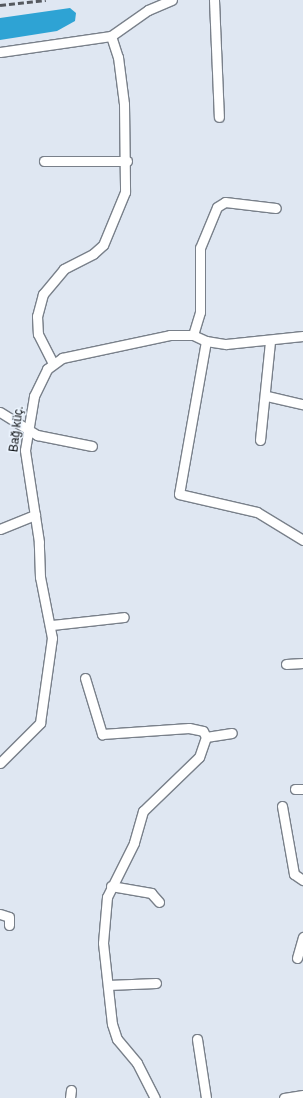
<!DOCTYPE html>
<html>
<head>
<meta charset="utf-8">
<style>
	body { margin:0 }
	#map { position:relative; width:303px; height:1098px; overflow:hidden; background:#dfe7f2; font-family:Helvetica,sans-serif }
	div>[style] { position:absolute }
	[style*='--x'] { left:calc(var(--x)*1px); top:calc(var(--y)*1px); width:calc(var(--w)*1px); rotate:calc(var(--a)*1deg) }
	.water>* { inset:0; background:#2ea3d4 }
	.roads { filter:drop-shadow(1px 0 #79808a) drop-shadow(-1px 0 #79808a) drop-shadow(0 1px #79808a) drop-shadow(0 -1px #79808a) }
	.minor>* { height:9px; margin:-4.5px; padding:0 4.5px; transform-origin:4.5px; border-radius:4.5px; background:#fff }
	.rail>* { height:2.5px; margin-top:-1.25px; transform-origin:0; background:repeating-linear-gradient(90deg,#55595f 0 6px,transparent 0 9px) }
	span { translate:-50% -50%; white-space:nowrap; text-align:center; line-height:1.15; -webkit-text-stroke:3px #ecf5ff; paint-order:stroke }
	.street-label { font-size:12px; color:#0a0d10 }
</style>
</head>
<body>
<div id="map">
	<div class="water">
		<div style="clip-path:polygon(70px 8px,76px 13px,75px 21px,57px 31px,0 40px,0 18px)"></div>
	</div>
	<div class="roads">
		<div class="minor">
			<div style="--x:214;--y:0;--w:117;--a:87.6"></div>
			<div style="--x:111;--y:36;--w:45;--a:-35.1"></div>
			<div style="--x:148;--y:10;--w:26;--a:-23"></div>
			<div style="--x:0;--y:52;--w:112;--a:-8.2"></div>
			<div style="--x:111;--y:36;--w:22;--a:72"></div>
			<div style="--x:118;--y:57;--w:47;--a:82.7"></div>
			<div style="--x:124;--y:104;--w:88;--a:89.3"></div>
			<div style="--x:125;--y:192;--w:57;--a:112.5"></div>
			<div style="--x:103;--y:245;--w:13;--a:138"></div>
			<div style="--x:93;--y:254;--w:33;--a:153"></div>
			<div style="--x:64;--y:269;--w:33;--a:130"></div>
			<div style="--x:43;--y:294;--w:23;--a:105"></div>
			<div style="--x:37;--y:316;--w:18;--a:87"></div>
			<div style="--x:38;--y:334;--w:31;--a:63"></div>
			<div style="--x:44;--y:161;--w:83;--a:0"></div>
			<div style="--x:193;--y:335;--w:24;--a:-73"></div>
			<div style="--x:200;--y:312;--w:64;--a:-90"></div>
			<div style="--x:200;--y:248;--w:44;--a:-67.5"></div>
			<div style="--x:217;--y:207;--w:9;--a:-32"></div>
			<div style="--x:225;--y:202;--w:51;--a:6.7"></div>
			<div style="--x:206;--y:341;--w:155;--a:100"></div>
			<div style="--x:179;--y:494;--w:80;--a:13"></div>
			<div style="--x:257;--y:512;--w:54;--a:31.3"></div>
			<div style="--x:267;--y:396;--w:37;--a:13"></div>
			<div style="--x:0;--y:412;--w:44;--a:31.9"></div>
			<div style="--x:37;--y:435;--w:56;--a:11.3"></div>
			<div style="--x:260;--y:440;--w:99;--a:-84.2"></div>
			<div style="--x:0;--y:529;--w:38;--a:-22"></div>
			<div style="--x:52;--y:625;--w:72;--a:-6.3"></div>
			<div style="--x:286;--y:664;--w:17;--a:-3"></div>
			<div style="--x:85;--y:678;--w:59;--a:73.1"></div>
			<div style="--x:102;--y:734;--w:87;--a:-3.9"></div>
			<div style="--x:189;--y:728;--w:14;--a:12"></div>
			<div style="--x:203;--y:731;--w:7;--a:63"></div>
			<div style="--x:206;--y:737;--w:21;--a:109"></div>
			<div style="--x:199;--y:757;--w:78;--a:136"></div>
			<div style="--x:143;--y:811;--w:33;--a:106"></div>
			<div style="--x:134;--y:843;--w:60;--a:116.6"></div>
			<div style="--x:107;--y:897;--w:46;--a:95"></div>
			<div style="--x:103;--y:943;--w:81;--a:83.7"></div>
			<div style="--x:112;--y:1024;--w:16;--a:72"></div>
			<div style="--x:117;--y:1039;--w:31;--a:50"></div>
			<div style="--x:137;--y:1063;--w:39;--a:63"></div>
			<div style="--x:206;--y:737;--w:26;--a:-9"></div>
			<div style="--x:0;--y:763;--w:57;--a:-45"></div>
			<div style="--x:40;--y:723;--w:86;--a:-82"></div>
			<div style="--x:52;--y:638;--w:62;--a:-101.1"></div>
			<div style="--x:40;--y:577;--w:35;--a:-92"></div>
			<div style="--x:39;--y:542;--w:93;--a:-98.7"></div>
			<div style="--x:25;--y:450;--w:55;--a:-80.5"></div>
			<div style="--x:34;--y:396;--w:30;--a:-64"></div>
			<div style="--x:47;--y:369;--w:19;--a:-36"></div>
			<div style="--x:62;--y:358;--w:110;--a:-12"></div>
			<div style="--x:170;--y:335;--w:23;--a:0"></div>
			<div style="--x:193;--y:335;--w:14;--a:25"></div>
			<div style="--x:206;--y:341;--w:20;--a:9"></div>
			<div style="--x:226;--y:344;--w:77;--a:-5.9"></div>
			<div style="--x:295;--y:789;--w:8;--a:0"></div>
			<div style="--x:282;--y:806;--w:69;--a:80"></div>
			<div style="--x:294;--y:874;--w:11;--a:34"></div>
			<div style="--x:111;--y:886;--w:41;--a:9.9"></div>
			<div style="--x:151;--y:893;--w:12;--a:48"></div>
			<div style="--x:0;--y:914;--w:9;--a:18"></div>
			<div style="--x:9;--y:917;--w:8;--a:90"></div>
			<div style="--x:297;--y:958;--w:22;--a:-74"></div>
			<div style="--x:108;--y:985;--w:48;--a:-2.4"></div>
			<div style="--x:197;--y:1039;--w:60;--a:81.3"></div>
			<div style="--x:70;--y:1098;--w:8;--a:-83"></div>
			<div style="--x:284;--y:1098;--w:19;--a:-9"></div>
		</div>
	</div>
	<div class="rail">
		<div style="--x:0;--y:5;--w:46;--a:-6.2"></div>
	</div>
	<div class="street-label">
		<span style="left:17px;top:429px;rotate:-83deg">Bağ küç.</span>
	</div>
</div>
</body>
</html>
